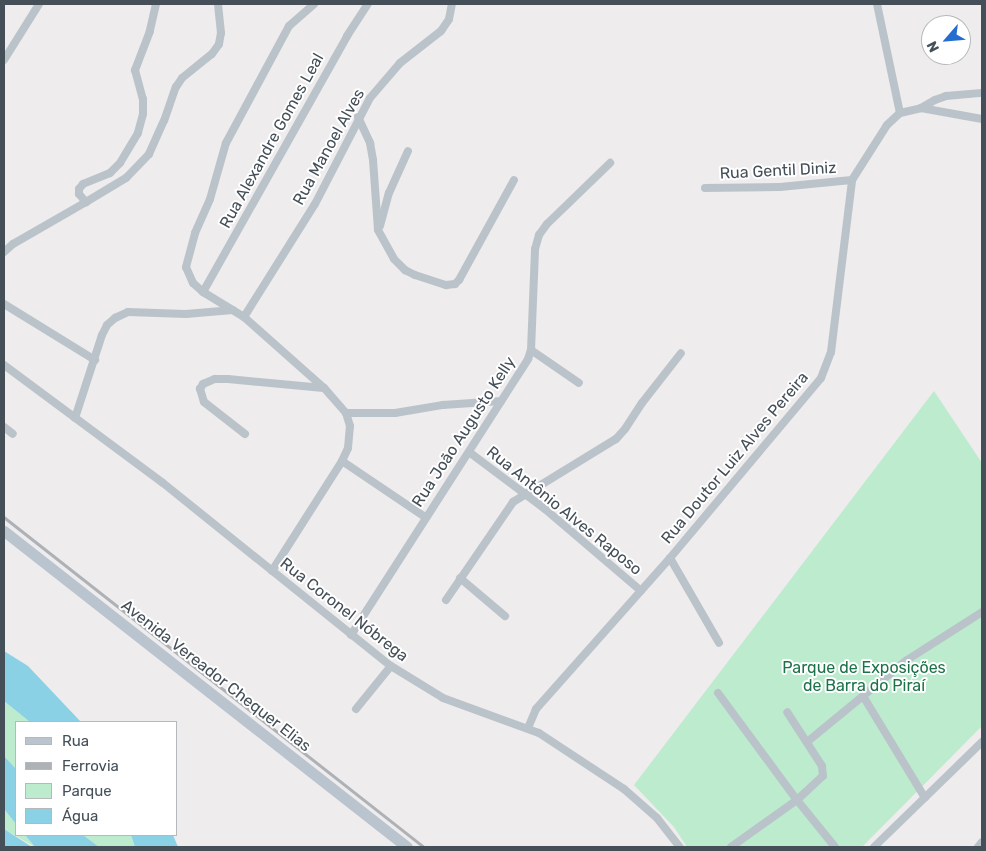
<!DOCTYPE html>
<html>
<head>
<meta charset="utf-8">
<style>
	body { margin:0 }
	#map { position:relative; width:986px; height:851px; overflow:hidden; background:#eeecec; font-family:Rubik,sans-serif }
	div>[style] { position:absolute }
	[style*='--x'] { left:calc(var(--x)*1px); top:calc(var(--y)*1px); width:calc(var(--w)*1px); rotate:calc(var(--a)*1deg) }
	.green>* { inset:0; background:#bcebce }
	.water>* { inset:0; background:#8bd1e5 }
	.minor>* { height:8px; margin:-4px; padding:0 4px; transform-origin:4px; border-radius:4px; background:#bbc3ca }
	.secondary>* { height:11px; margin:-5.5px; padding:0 5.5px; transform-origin:5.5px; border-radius:5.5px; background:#bac4cf }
	.rail>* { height:2.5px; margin:-1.25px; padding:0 1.25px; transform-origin:1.25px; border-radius:1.25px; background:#aeb1b6 }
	span { translate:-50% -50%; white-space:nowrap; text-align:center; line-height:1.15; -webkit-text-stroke:4px #fff; paint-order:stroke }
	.street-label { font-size:16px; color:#454f58 }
	.park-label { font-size:16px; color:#1c7349 }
	.frame { position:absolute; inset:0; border:5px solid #454f58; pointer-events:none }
	.legend { position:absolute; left:15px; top:721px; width:162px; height:115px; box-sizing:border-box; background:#fff; border:1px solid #b5b9bc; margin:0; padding:6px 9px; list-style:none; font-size:15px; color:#454f58 }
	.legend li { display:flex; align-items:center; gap:10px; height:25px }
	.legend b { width:25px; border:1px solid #b5b9bc }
	.north { position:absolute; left:921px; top:15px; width:50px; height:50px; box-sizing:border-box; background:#fff; border:1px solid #b5b9bc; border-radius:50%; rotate:243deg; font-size:14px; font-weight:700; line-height:20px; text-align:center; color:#454f58 }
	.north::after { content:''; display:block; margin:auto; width:18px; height:22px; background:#246dd0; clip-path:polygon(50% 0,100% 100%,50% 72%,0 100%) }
</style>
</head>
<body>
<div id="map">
	<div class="green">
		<div style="clip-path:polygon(934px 391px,982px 463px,982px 726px,862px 847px,687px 847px,674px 827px,634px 785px)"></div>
		<div style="clip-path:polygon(4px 701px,30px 722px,16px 722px,16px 769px,4px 756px)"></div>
		<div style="clip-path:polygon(4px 809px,16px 824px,16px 835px,25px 835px,35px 847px,4px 829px)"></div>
		<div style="clip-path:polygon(83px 835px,131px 835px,135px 847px,99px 847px)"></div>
	</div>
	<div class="water">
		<div style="clip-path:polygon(4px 651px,28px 666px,81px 722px,30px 722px,4px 701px)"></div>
		<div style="clip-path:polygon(4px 756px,16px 769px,16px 824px,4px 809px)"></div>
		<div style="clip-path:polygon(4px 829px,32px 847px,4px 847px)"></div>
		<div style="clip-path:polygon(25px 835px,83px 835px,99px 847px,35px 847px)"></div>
		<div style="clip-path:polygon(131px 835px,173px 835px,178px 847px,135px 847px)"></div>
	</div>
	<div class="minor">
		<div style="--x:156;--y:4;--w:28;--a:103"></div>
		<div style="--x:150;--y:31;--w:42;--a:111"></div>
		<div style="--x:135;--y:70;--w:30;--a:75"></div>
		<div style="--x:143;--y:99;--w:15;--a:90"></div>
		<div style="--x:143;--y:114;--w:20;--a:105"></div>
		<div style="--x:138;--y:133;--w:35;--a:121"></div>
		<div style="--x:120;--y:163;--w:14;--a:135"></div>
		<div style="--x:110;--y:173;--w:29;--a:158"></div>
		<div style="--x:83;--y:184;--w:6;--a:129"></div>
		<div style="--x:79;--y:189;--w:5;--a:90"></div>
		<div style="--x:79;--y:194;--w:11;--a:49"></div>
		<div style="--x:86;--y:202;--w:47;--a:-31"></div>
		<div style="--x:126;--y:178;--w:33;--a:-46"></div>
		<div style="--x:149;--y:154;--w:36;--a:-66"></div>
		<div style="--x:164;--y:121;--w:36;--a:-71"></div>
		<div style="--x:176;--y:87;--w:11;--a:-56"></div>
		<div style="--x:182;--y:78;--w:38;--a:-39"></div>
		<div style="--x:212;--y:54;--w:12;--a:-55"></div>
		<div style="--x:219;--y:44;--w:11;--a:-80"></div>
		<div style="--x:221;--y:33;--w:29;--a:-96"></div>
		<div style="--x:877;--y:4;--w:111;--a:78.1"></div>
		<div style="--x:4;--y:60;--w:66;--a:-58"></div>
		<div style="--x:921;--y:108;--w:62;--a:10.2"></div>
		<div style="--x:358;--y:117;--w:29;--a:65"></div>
		<div style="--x:370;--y:143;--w:17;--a:80"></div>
		<div style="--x:373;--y:160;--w:70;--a:85.9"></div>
		<div style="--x:378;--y:230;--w:33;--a:61"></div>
		<div style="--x:394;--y:259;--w:16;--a:45"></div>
		<div style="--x:405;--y:270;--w:11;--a:27"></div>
		<div style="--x:415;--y:275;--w:33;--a:18"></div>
		<div style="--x:446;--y:285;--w:9;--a:-6"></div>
		<div style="--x:455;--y:284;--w:6;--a:-45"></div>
		<div style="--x:459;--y:280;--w:114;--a:-61.2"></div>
		<div style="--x:705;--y:188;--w:75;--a:-0.8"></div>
		<div style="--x:780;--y:187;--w:72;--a:-5.6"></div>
		<div style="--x:380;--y:226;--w:34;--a:-75"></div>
		<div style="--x:389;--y:193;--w:46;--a:-65.7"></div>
		<div style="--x:4;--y:252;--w:12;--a:-42"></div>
		<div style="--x:13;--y:244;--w:84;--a:-29.9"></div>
		<div style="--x:203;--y:292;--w:294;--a:-60.6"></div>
		<div style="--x:347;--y:36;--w:38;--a:-57"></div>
		<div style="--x:4;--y:304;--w:107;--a:31.6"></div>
		<div style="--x:244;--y:317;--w:133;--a:-57.9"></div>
		<div style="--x:315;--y:204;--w:119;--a:-62.6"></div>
		<div style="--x:370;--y:98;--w:46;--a:-49.4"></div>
		<div style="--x:400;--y:63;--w:52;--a:-38"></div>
		<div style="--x:441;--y:31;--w:14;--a:-56"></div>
		<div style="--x:449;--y:19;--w:15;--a:-79"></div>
		<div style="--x:531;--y:350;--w:58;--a:34.5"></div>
		<div style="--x:4;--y:365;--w:198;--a:36.6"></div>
		<div style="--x:163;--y:483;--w:292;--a:38.8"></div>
		<div style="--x:391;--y:666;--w:61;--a:31.6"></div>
		<div style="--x:443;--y:698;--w:102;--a:20"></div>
		<div style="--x:539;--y:733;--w:102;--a:33.4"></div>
		<div style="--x:624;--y:789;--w:44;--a:41.3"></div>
		<div style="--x:657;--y:818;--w:37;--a:52"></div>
		<div style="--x:346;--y:413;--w:49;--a:0"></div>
		<div style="--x:395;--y:413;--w:49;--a:-9.5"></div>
		<div style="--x:443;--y:405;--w:58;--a:-3.9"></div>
		<div style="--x:75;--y:418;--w:87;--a:-72"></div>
		<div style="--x:102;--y:335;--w:11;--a:-63"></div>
		<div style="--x:107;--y:325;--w:11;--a:-41"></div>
		<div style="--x:115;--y:318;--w:14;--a:-25"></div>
		<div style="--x:128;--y:312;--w:58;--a:2"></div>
		<div style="--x:186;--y:314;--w:47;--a:-4.9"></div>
		<div style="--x:4;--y:427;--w:11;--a:38"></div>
		<div style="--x:245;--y:434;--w:52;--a:-142"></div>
		<div style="--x:204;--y:402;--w:14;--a:-107"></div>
		<div style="--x:200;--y:389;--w:6;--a:-59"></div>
		<div style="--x:203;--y:384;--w:13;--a:-23"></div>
		<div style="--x:215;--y:379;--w:13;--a:0"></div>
		<div style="--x:228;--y:379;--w:96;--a:5.4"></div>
		<div style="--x:469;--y:452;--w:95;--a:36.9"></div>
		<div style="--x:545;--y:509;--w:126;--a:40.5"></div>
		<div style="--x:342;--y:461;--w:100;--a:34"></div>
		<div style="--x:670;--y:558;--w:98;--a:60"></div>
		<div style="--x:272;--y:571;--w:130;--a:-57.5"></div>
		<div style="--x:342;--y:461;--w:14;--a:-65"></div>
		<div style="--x:348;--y:448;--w:22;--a:-85"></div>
		<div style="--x:350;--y:426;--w:14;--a:-107"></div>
		<div style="--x:346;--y:413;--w:33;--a:-131"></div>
		<div style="--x:324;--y:388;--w:107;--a:-138.4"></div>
		<div style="--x:244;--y:317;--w:48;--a:-148.6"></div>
		<div style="--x:203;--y:292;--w:13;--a:-138"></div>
		<div style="--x:193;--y:283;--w:17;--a:-114"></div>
		<div style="--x:186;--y:267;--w:35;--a:-75"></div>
		<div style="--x:195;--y:233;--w:37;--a:-66"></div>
		<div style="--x:210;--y:199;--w:58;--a:-74.1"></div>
		<div style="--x:226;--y:143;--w:133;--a:-61.7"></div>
		<div style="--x:289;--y:26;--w:33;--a:-41"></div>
		<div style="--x:460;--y:578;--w:59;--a:40.2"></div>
		<div style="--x:446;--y:600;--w:119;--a:-55.6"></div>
		<div style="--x:513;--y:502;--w:121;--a:-31.5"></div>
		<div style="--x:616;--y:439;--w:13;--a:-48"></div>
		<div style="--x:625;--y:429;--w:31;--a:-57"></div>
		<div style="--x:642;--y:403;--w:63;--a:-52"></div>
		<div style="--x:351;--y:635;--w:328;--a:-57.3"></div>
		<div style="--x:528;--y:359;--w:9;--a:-72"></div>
		<div style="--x:531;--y:350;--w:101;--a:-87.7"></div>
		<div style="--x:535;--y:249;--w:15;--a:-74"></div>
		<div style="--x:539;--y:235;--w:14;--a:-54"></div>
		<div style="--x:547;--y:224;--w:88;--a:-44.1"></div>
		<div style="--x:718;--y:693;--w:133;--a:53.6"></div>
		<div style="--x:797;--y:800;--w:60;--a:51"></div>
		<div style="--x:863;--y:696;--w:119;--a:58.7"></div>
		<div style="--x:356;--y:709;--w:55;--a:-50.9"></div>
		<div style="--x:528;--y:728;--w:21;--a:-67"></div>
		<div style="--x:536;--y:709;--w:202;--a:-48.4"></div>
		<div style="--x:670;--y:558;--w:235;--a:-50"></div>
		<div style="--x:821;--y:378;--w:28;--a:-69"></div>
		<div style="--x:831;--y:352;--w:173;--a:-83"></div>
		<div style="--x:852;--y:180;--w:65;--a:-57.5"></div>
		<div style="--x:887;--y:125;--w:18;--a:-43"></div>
		<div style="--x:900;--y:113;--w:22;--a:-13"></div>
		<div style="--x:921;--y:108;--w:16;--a:-30"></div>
		<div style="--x:935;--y:100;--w:12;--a:-20"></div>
		<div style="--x:946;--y:96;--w:36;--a:-5"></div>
		<div style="--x:807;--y:742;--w:129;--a:-39.4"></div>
		<div style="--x:907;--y:660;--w:89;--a:-32.6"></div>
		<div style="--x:731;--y:847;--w:81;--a:-35.5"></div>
		<div style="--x:797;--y:800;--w:35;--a:-43"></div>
		<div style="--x:823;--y:776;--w:10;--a:-96"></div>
		<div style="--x:822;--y:766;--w:64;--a:-122.9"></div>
		<div style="--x:874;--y:847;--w:151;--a:-44.2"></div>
		<div style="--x:978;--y:847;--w:6;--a:-51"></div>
	</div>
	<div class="secondary">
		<div style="--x:4;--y:531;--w:512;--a:38.1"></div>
	</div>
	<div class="rail">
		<div style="--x:4;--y:517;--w:534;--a:38.16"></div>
	</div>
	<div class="street-label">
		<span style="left:272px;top:141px;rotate:-61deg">Rua Alexandre Gomes Leal</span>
		<span style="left:329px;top:147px;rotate:-61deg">Rua Manoel Alves</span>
		<span style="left:778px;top:171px;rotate:-3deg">Rua Gentil Diniz</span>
		<span style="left:464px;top:432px;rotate:-57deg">Rua João Augusto Kelly</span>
		<span style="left:735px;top:458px;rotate:-50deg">Rua Doutor Luiz Alves Pereira</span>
		<span style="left:564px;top:511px;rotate:39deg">Rua Antônio Alves Raposo</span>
		<span style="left:344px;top:610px;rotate:38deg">Rua Coronel Nóbrega</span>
		<span style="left:216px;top:676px;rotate:38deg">Avenida Vereador Chequer Elias</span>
	</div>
	<div class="park-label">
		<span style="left:864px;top:677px">Parque de Exposições<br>de Barra do Piraí</span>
	</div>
	<div class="frame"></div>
	<ul class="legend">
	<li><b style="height:6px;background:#bac4cf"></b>Rua</li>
	<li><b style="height:6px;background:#aeb1b6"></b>Ferrovia</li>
	<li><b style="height:14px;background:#bcebce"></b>Parque</li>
	<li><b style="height:14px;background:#8bd1e5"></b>Água</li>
	</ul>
	<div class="north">N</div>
</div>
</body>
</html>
